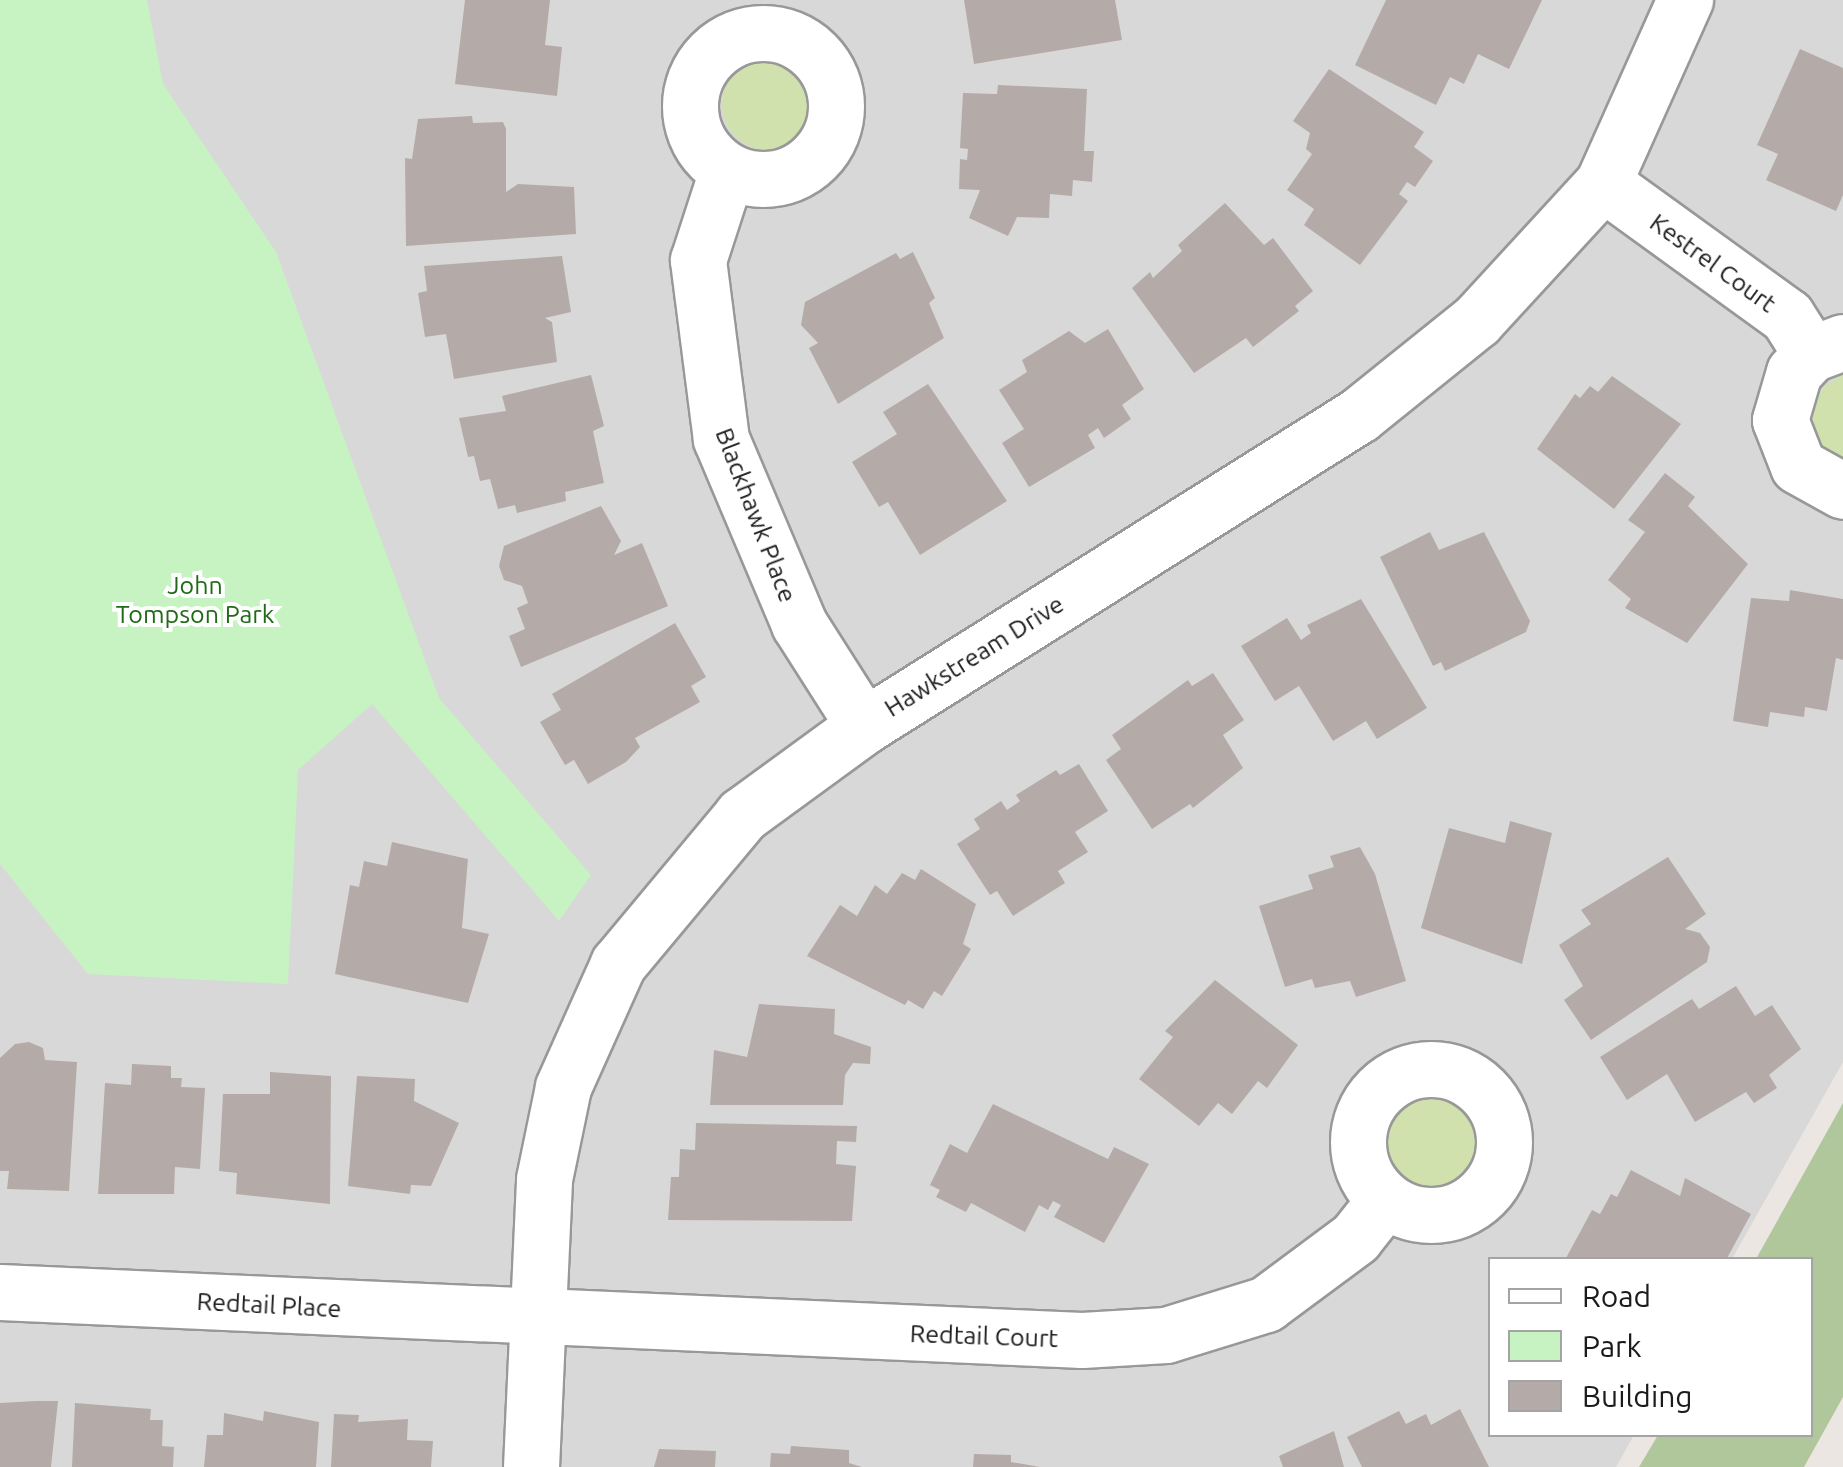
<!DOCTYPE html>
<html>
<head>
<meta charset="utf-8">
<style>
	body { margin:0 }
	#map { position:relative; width:1843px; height:1467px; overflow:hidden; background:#ebe6e2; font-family:Ubuntu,sans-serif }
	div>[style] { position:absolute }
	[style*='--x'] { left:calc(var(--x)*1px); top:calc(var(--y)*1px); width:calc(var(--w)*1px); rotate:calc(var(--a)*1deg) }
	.residential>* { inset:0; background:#d9d8d8 }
	.grass>* { inset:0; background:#d0e1ad }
	.round { border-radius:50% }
	.forest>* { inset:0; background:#b0c69b }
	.park>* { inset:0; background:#c7f2c2 }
	.building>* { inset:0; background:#b4aba8 }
	.roads { filter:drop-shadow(2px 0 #989898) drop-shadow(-2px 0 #989898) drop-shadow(0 2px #989898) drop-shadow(0 -2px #989898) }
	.minor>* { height:55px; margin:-27.5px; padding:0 27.5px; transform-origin:27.5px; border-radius:27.5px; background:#fff }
	.minor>.ring { margin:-27.5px; padding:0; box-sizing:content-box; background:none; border:55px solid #fff; border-radius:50% }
	span { translate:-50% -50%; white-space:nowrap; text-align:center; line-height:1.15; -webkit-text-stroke:8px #fff; paint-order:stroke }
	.street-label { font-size:25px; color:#1b1b1b }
	.park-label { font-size:25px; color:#206b17 }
	.legend { position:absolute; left:1488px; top:1257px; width:325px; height:180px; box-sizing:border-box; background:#fff; border:2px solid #a4a4a4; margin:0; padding:12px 18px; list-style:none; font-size:30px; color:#1b1b1b }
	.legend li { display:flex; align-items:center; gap:20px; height:50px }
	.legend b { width:50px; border:2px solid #a4a4a4 }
</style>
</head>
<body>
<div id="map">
	<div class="residential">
		<div style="clip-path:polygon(0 0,1843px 0,1843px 1062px,1732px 1259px,1490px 1260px,1490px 1434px,1634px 1435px,1616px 1467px,0 1467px)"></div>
	</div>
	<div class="grass">
		<div class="round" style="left:722px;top:58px;width:92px;height:92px"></div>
		<div style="clip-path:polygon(1843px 375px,1843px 461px,1816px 441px,1811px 412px,1824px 386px)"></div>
		<div class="round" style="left:1383px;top:1090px;width:100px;height:100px"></div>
	</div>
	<div class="forest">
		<div style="clip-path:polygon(1843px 1103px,1843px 1397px,1804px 1467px,1639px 1467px,1658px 1435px,1810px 1434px,1810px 1260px,1756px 1259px)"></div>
	</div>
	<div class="park">
		<div style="clip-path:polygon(0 0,147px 0,163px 84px,276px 252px,439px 698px,591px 875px,559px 921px,372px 704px,298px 770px,288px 984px,88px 974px,0 864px)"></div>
	</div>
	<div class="building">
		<div style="clip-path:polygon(465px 0,550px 0,545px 45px,562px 47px,557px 96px,455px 84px)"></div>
		<div style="clip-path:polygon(964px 0,1115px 0,1122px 40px,974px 64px)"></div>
		<div style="clip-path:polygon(1386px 0,1542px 0,1509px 69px,1478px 54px,1464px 84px,1450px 77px,1436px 105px,1355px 65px)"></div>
		<div style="clip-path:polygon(1800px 49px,1843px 68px,1843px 195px,1836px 211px,1766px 180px,1778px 154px,1757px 145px)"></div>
		<div style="clip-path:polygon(1329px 69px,1424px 132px,1414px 147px,1433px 161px,1415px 187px,1407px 182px,1399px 194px,1408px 201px,1360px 265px,1304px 225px,1314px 209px,1287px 190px,1312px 154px,1306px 149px,1310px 133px,1293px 121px)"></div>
		<div style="clip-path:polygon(998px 85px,1087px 89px,1084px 151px,1094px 151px,1092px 182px,1073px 180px,1072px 196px,1050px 194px,1049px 218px,1017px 217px,1008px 236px,969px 218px,980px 190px,959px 189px,960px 159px,967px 160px,968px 149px,960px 148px,963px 93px,997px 94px)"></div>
		<div style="clip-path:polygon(472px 116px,473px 123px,503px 122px,506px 129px,506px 192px,518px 184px,574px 187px,576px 234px,406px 246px,405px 158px,412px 159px,418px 119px)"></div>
		<div style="clip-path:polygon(1225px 203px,1264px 245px,1273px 238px,1313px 291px,1295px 306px,1299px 311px,1253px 347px,1246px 338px,1194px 373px,1132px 288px,1150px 272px,1153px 278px,1182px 251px,1178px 245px)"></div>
		<div style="clip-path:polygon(913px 252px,935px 298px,929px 303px,944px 338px,838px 404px,809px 348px,818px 343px,801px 325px,805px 302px,896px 253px,900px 259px)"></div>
		<div style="clip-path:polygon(562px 256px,571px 312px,545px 318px,552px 322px,557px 362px,454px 379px,446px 334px,425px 337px,418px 293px,427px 291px,424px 266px)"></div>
		<div style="clip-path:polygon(1108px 329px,1144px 389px,1122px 405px,1131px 419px,1104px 438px,1098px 428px,1088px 435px,1095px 448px,1029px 487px,1002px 443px,1024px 429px,999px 390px,1027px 372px,1022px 360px,1069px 331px,1085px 343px)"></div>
		<div style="clip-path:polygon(591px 375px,604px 426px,593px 431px,604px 483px,565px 492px,566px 501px,517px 513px,515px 505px,498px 509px,490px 479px,480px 481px,474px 456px,468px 457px,459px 418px,506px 411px,502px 396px)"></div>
		<div style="clip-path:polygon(1612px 376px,1681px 424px,1614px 509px,1537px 449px,1575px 394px,1580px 398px,1590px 386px,1598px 392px)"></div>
		<div style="clip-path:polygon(928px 384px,1007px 501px,920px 555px,888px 502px,879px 507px,852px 462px,897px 434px,883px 412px)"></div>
		<div style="clip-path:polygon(1665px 473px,1695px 497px,1688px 506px,1748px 564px,1687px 643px,1625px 608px,1631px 599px,1608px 580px,1645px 532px,1628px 520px)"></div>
		<div style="clip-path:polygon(601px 506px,621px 541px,614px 555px,642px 543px,668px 606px,521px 667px,509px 636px,525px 629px,517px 608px,528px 603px,522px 586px,504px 580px,499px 566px,504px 546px)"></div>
		<div style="clip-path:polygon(1430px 532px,1439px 550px,1484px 532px,1530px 621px,1526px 632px,1445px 671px,1441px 662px,1433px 666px,1380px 557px)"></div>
		<div style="clip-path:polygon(1790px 590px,1843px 599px,1843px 660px,1836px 658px,1827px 711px,1805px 707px,1804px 717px,1770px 712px,1768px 727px,1733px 721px,1751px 598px,1789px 601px)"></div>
		<div style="clip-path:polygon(1361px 599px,1427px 708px,1377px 739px,1366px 721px,1333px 741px,1299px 686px,1275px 701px,1241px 646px,1287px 618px,1301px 640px,1311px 633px,1307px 625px)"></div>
		<div style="clip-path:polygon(675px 623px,706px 677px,691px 686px,700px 702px,635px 738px,640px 747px,626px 762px,588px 784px,574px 760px,565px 765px,540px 722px,561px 710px,552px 694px)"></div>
		<div style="clip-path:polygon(1213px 673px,1244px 720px,1223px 735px,1243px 768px,1193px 808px,1190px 804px,1152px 829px,1106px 760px,1121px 749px,1112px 735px,1188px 680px,1192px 686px)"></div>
		<div style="clip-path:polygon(1079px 764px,1108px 811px,1075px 832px,1088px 852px,1058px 871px,1065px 883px,1013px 916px,997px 891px,990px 895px,957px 844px,980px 829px,974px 819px,1001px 801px,1007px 810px,1020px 801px,1016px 795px,1056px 770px,1060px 775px)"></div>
		<div style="clip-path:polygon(1510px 821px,1552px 833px,1522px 964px,1421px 928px,1449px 828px,1505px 843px)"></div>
		<div style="clip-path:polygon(392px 842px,468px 859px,462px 928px,489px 934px,468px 1003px,335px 974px,350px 885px,359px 887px,364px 861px,387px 866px)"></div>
		<div style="clip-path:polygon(1360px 847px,1375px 874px,1406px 981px,1356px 997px,1350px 981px,1315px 988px,1312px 979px,1285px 987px,1259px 906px,1313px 889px,1308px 875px,1334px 867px,1330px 856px)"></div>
		<div style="clip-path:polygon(1668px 857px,1706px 914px,1685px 929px,1700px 933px,1710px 947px,1707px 962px,1591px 1040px,1564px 1000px,1583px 986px,1559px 945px,1591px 924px,1581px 910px)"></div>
		<div style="clip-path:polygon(921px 869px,976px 904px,963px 944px,971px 949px,942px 996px,934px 991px,923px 1009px,908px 1000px,905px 1005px,807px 956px,840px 905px,857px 916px,875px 885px,887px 894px,902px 873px,915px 880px)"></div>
		<div style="clip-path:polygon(1215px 980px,1298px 1045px,1267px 1088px,1258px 1081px,1232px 1114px,1218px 1103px,1199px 1126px,1139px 1079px,1173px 1037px,1165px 1031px)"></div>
		<div style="clip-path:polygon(1736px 986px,1755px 1016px,1772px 1005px,1801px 1049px,1769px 1075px,1777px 1088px,1754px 1103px,1746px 1092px,1695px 1122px,1667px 1074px,1627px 1100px,1600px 1057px,1692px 999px,1699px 1009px)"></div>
		<div style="clip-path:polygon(759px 1004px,835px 1009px,834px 1034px,871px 1047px,870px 1064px,853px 1063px,845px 1075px,843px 1105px,710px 1105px,714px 1050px,747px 1057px)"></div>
		<div style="clip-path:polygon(29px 1042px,43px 1048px,45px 1060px,77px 1062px,69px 1191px,7px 1189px,9px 1171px,0 1171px,0 1058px,15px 1044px)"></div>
		<div style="clip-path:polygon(132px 1064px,171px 1066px,171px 1078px,182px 1078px,181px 1087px,205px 1088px,200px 1169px,175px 1167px,174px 1194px,98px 1194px,105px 1083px,131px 1085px)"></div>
		<div style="clip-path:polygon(270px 1072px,331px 1076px,330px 1204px,236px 1194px,237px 1173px,219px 1171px,223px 1094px,270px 1094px)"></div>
		<div style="clip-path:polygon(357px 1076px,415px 1079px,414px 1101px,459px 1123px,431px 1186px,411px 1185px,410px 1194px,348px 1186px)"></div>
		<div style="clip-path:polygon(993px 1104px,1108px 1159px,1114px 1147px,1149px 1164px,1104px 1243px,1054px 1217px,1061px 1205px,1053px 1201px,1048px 1210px,1039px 1205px,1025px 1232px,971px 1203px,966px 1212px,936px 1197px,940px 1190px,930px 1185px,950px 1144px,967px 1153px)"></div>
		<div style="clip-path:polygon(696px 1123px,857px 1126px,856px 1142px,837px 1141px,836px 1164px,856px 1166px,852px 1221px,668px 1220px,671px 1177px,679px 1177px,680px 1149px,695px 1150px)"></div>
		<div style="clip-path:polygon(1631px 1170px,1680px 1196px,1685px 1178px,1751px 1214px,1726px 1260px,1566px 1258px,1592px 1210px,1600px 1214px,1611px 1194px,1617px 1197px)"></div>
		<div style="clip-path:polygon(36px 1401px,58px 1401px,51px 1467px,0 1467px,0 1403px)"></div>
		<div style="clip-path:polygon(75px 1403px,151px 1409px,150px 1420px,163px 1420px,162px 1446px,174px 1447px,173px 1467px,72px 1467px)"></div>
		<div style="clip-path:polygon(1460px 1409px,1489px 1467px,1362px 1467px,1347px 1437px,1399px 1411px,1406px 1424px,1426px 1414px,1431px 1425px)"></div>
		<div style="clip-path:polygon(264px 1411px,319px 1422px,316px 1467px,204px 1467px,207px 1435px,223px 1435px,224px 1413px,263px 1421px)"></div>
		<div style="clip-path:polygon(334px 1414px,359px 1415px,358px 1422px,408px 1419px,407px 1440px,433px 1441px,431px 1467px,331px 1467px)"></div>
		<div style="clip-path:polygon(1334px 1431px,1344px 1467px,1283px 1467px,1279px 1456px)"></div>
		<div style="clip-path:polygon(791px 1446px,849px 1450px,849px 1463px,862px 1467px,770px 1467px,771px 1453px,790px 1454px)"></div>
		<div style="clip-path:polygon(659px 1449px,716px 1451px,715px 1467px,654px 1467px)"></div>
		<div style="clip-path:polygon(974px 1454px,1011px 1455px,1011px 1462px,1040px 1467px,973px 1467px)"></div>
	</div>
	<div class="roads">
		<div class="minor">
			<div class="ring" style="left:690px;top:33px;width:91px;height:91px"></div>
			<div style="--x:727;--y:171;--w:94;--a:108"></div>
			<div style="--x:698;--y:260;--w:180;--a:82.7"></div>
			<div style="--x:721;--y:439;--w:201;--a:67.1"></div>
			<div style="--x:799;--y:624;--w:121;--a:57.5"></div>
			<div style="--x:1603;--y:183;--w:227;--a:35.9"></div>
			<div style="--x:1787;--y:316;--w:45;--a:57.7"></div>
			<div style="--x:1843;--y:342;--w:34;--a:159"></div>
			<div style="--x:1811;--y:354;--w:25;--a:133"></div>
			<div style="--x:1794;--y:372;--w:50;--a:106.3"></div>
			<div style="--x:1780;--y:420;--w:49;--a:68.6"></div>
			<div style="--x:1798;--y:466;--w:51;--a:29.1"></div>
			<div class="ring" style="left:1358px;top:1069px;width:91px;height:91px"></div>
			<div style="--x:0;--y:1292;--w:1083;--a:2.54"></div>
			<div style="--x:1082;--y:1340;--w:84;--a:-3.4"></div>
			<div style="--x:1166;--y:1335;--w:105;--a:-17.2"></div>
			<div style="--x:1266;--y:1304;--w:111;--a:-36.6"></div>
			<div style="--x:1355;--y:1238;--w:48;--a:-51.7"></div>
			<div style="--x:531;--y:1467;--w:288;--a:-87.4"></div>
			<div style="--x:544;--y:1179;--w:94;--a:-78.3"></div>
			<div style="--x:563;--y:1087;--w:135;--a:-65.9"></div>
			<div style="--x:618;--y:964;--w:194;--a:-50.2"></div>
			<div style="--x:742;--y:815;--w:151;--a:-36.1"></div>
			<div style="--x:864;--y:726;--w:585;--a:-32.14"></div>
			<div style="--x:1359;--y:415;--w:151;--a:-38.8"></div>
			<div style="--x:1477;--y:320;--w:186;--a:-47.4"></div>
			<div style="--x:1603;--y:183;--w:201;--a:-65.9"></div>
		</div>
	</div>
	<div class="street-label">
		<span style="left:1713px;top:263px;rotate:36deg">Kestrel Court</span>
		<span style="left:756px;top:515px;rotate:69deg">Blackhawk Place</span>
		<span style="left:974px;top:656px;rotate:-32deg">Hawkstream Drive</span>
		<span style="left:269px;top:1305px;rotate:3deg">Redtail Place</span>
		<span style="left:984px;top:1336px;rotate:2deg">Redtail Court</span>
	</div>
	<div class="park-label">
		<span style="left:195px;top:600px">John<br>Tompson Park</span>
	</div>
	<ul class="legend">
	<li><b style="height:12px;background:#fff"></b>Road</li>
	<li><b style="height:28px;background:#c7f2c2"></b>Park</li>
	<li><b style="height:28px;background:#b4aba8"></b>Building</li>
	</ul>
</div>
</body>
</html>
